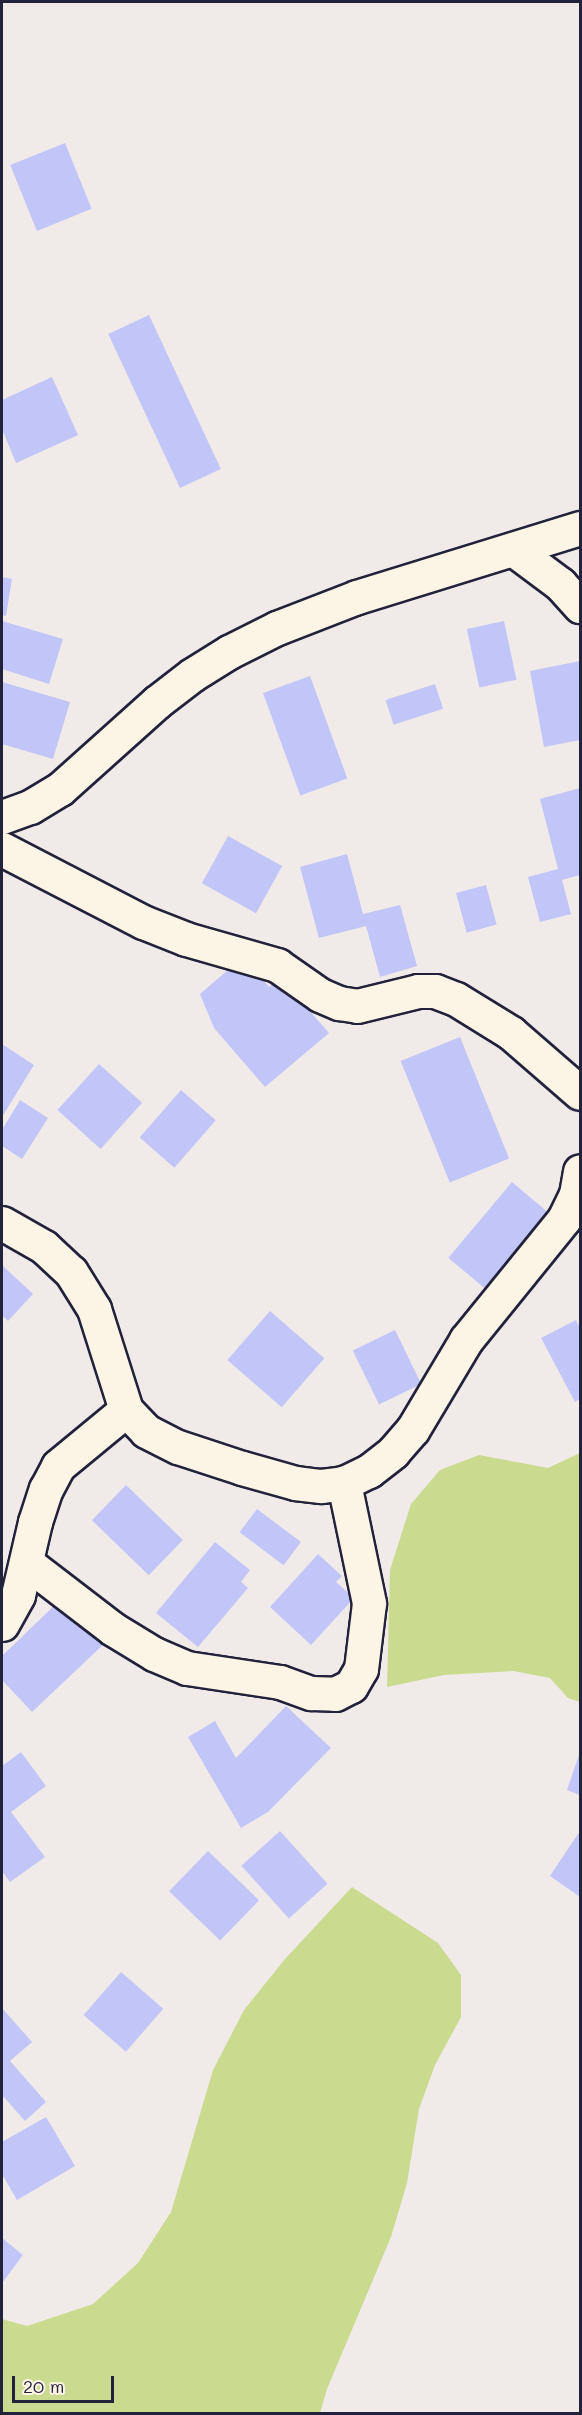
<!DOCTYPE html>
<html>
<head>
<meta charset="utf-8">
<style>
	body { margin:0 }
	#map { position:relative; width:582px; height:2415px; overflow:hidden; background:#f0ebe9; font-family:Mali,sans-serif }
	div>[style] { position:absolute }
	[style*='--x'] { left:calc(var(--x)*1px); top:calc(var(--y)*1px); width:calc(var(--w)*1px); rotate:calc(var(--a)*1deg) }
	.green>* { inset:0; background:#cadb90 }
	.building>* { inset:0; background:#c2c5f7; transform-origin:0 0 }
	.roads { filter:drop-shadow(2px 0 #22223b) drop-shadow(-2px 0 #22223b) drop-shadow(0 2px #22223b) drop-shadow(0 -2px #22223b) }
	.minor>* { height:33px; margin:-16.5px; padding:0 16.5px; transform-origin:16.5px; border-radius:16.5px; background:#fcf5e5 }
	span { translate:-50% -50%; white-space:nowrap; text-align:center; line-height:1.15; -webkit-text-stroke:4.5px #fcf5e5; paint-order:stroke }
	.frame { position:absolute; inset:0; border:3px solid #22223b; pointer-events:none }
	.scale { position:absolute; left:12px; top:2376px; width:102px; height:27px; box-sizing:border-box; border:3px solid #22223b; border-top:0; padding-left:8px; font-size:18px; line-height:21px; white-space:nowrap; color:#22223b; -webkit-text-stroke:4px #fcf5e5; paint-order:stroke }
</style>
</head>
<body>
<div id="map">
	<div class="green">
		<div style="clip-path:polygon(580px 1453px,580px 1702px,568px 1698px,550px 1678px,513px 1671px,444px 1675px,387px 1687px,390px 1570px,411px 1504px,440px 1470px,479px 1455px,548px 1468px)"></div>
		<div style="clip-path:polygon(352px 1887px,438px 1943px,461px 1975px,461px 2017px,435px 2065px,419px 2109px,407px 2183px,391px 2237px,327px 2389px,320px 2413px,2px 2413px,2px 2319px,27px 2326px,93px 2304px,138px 2263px,171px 2212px,213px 2070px,244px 2010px,285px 1959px)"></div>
	</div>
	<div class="building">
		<div style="left:65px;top:143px;width:71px;height:59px;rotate:68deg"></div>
		<div style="left:149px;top:315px;width:170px;height:45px;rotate:65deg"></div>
		<div style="clip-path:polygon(52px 377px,78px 435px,16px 463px,2px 429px,2px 400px)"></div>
		<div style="clip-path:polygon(2px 577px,12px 579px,6px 616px,2px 615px)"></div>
		<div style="clip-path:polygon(2px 621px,63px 639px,49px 684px,2px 669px)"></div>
		<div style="left:504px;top:621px;width:60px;height:38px;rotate:78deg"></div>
		<div style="clip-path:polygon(580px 661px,580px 740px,544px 747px,530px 671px)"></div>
		<div style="left:310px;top:676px;width:109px;height:50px;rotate:70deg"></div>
		<div style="clip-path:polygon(2px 682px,70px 702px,53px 759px,2px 744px)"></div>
		<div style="left:435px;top:684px;width:26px;height:52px;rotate:72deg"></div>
		<div style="clip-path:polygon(580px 788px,580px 875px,562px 880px,571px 914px,540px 922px,528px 877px,558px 869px,540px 799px)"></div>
		<div style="left:228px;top:836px;width:62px;height:54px;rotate:29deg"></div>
		<div style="clip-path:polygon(347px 854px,363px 914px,400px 905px,417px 966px,380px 977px,366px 926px,319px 938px,300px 867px)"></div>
		<div style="left:486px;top:885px;width:41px;height:31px;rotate:75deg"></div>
		<div style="clip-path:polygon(243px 957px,269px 987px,280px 977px,329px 1033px,265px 1087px,214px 1028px,200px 994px)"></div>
		<div style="left:460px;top:1037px;width:131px;height:64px;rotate:68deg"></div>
		<div style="clip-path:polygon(2px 1044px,34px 1065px,2px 1117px)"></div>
		<div style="left:99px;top:1064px;width:58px;height:62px;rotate:42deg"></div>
		<div style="left:181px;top:1090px;width:46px;height:63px;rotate:41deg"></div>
		<div style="clip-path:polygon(20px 1100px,48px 1118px,22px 1159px,2px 1146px,2px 1130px)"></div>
		<div style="left:512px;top:1182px;width:50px;height:99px;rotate:40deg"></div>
		<div style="clip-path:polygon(2px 1265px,33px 1294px,8px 1321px,2px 1315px)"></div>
		<div style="left:270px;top:1311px;width:72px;height:65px;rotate:41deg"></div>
		<div style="clip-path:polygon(576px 1320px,580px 1328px,580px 1399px,575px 1402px,541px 1338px)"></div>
		<div style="left:395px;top:1330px;width:60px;height:47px;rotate:64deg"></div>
		<div style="left:126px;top:1485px;width:79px;height:49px;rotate:44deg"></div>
		<div style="left:257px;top:1509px;width:55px;height:29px;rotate:37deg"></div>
		<div style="clip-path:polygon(215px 1542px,250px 1570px,241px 1582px,248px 1588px,198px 1647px,156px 1613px)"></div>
		<div style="clip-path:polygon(318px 1554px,342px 1576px,336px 1582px,354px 1598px,311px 1645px,270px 1607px)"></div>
		<div style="clip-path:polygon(62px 1598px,105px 1643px,32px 1712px,2px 1680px,2px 1656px)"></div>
		<div style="clip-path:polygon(286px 1706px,331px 1748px,268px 1812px,241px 1828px,188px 1737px,215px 1721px,236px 1758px)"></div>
		<div style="clip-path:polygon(21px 1752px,46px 1786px,11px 1812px,45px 1857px,10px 1882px,2px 1871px,2px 1766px)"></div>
		<div style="clip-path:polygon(580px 1752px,580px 1795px,567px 1790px)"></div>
		<div style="left:280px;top:1831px;width:71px;height:52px;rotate:48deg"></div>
		<div style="clip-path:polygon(580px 1831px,580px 1897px,550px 1876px)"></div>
		<div style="left:208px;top:1851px;width:71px;height:56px;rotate:44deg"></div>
		<div style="left:121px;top:1972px;width:56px;height:57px;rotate:41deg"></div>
		<div style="clip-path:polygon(2px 2008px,32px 2042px,10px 2061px,46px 2102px,25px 2121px,2px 2095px)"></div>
		<div style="clip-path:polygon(46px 2117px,75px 2166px,17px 2200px,2px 2174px,2px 2142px)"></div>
		<div style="clip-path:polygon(2px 2238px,23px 2255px,2px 2283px)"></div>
	</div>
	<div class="roads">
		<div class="minor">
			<div style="--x:513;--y:549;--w:59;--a:36.7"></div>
			<div style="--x:560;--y:584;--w:30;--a:48"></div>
			<div style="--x:2;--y:817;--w:30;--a:-20"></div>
			<div style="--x:30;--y:807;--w:35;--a:-31"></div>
			<div style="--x:60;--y:789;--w:130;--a:-41.9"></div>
			<div style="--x:157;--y:702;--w:44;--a:-37.6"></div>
			<div style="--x:192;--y:675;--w:44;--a:-31.9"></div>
			<div style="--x:229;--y:652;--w:54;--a:-26.6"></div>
			<div style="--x:277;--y:628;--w:86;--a:-21.2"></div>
			<div style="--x:357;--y:597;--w:233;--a:-17.2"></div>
			<div style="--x:2;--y:849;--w:159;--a:27.4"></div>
			<div style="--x:143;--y:922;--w:46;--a:21.6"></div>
			<div style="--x:186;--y:939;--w:95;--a:15.9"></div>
			<div style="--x:277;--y:965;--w:52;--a:34.9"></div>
			<div style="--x:320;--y:995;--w:21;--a:23"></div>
			<div style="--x:339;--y:1003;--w:18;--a:9"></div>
			<div style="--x:357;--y:1006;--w:63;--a:-13.8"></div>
			<div style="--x:418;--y:991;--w:17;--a:0"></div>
			<div style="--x:435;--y:991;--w:22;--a:21"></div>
			<div style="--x:456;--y:999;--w:65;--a:31.7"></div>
			<div style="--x:511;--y:1033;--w:91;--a:41"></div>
			<div style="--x:2;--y:1223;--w:48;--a:29.7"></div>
			<div style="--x:44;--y:1247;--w:37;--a:43"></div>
			<div style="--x:71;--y:1272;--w:44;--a:58.1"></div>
			<div style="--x:94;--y:1309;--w:106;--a:72.4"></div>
			<div style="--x:126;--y:1410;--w:29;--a:46"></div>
			<div style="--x:146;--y:1431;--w:36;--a:27"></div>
			<div style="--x:178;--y:1447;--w:67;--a:18.2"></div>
			<div style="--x:242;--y:1468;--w:55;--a:15.8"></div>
			<div style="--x:295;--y:1483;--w:26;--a:7"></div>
			<div style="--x:321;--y:1486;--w:23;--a:-7"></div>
			<div style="--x:344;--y:1483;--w:28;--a:-26"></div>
			<div style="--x:369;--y:1471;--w:31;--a:-38"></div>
			<div style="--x:393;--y:1452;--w:30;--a:-49"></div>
			<div style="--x:413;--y:1429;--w:104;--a:-59.2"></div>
			<div style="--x:466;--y:1340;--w:156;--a:-51"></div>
			<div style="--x:564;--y:1219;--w:28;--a:-64"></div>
			<div style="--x:576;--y:1194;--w:23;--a:-80"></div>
			<div style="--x:27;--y:1563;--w:108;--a:37.5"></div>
			<div style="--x:113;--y:1629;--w:48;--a:31.4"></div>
			<div style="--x:154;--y:1654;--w:36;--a:23"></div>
			<div style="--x:187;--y:1668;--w:94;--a:8.6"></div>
			<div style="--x:280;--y:1682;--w:33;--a:20"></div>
			<div style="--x:311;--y:1693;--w:24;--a:2"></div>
			<div style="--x:335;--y:1694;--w:18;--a:-27"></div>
			<div style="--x:351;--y:1686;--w:20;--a:-60"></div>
			<div style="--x:361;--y:1669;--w:66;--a:-83.1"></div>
			<div style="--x:369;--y:1603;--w:123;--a:-101.8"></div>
			<div style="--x:2;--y:1624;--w:33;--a:-61"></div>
			<div style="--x:18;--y:1595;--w:75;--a:-76.9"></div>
			<div style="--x:35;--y:1522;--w:35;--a:-72"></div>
			<div style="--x:46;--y:1489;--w:26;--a:-62"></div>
			<div style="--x:58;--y:1466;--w:88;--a:-39.5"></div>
		</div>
	</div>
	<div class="frame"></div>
	<div class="scale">20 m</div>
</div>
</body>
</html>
